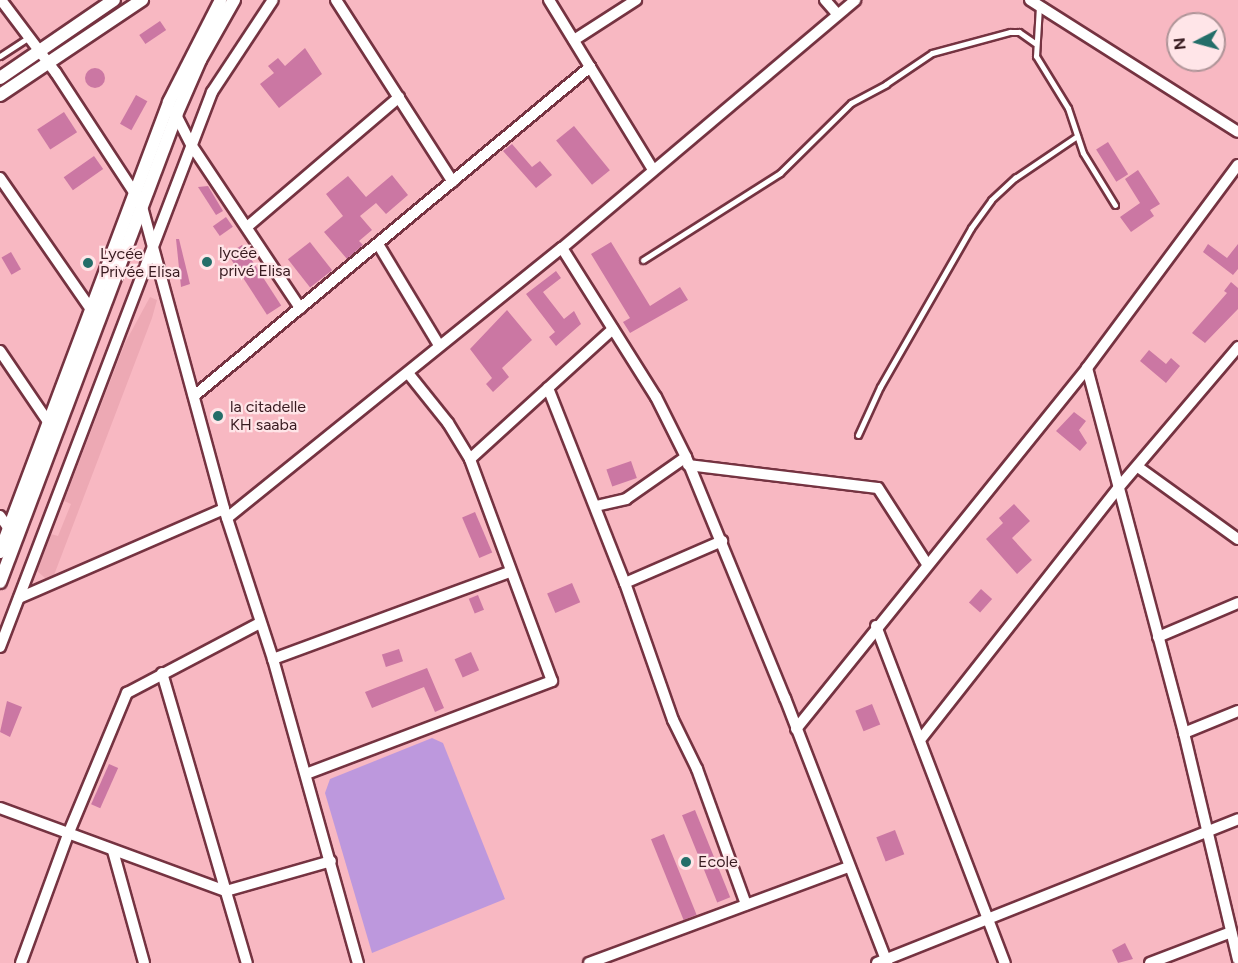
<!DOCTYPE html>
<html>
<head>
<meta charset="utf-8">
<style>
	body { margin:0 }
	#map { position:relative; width:1238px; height:963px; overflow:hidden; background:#f8b8c2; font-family:Figtree,sans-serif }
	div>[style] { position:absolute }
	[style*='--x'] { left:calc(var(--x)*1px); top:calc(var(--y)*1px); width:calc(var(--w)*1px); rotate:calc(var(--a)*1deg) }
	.built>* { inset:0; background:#eda9b4 }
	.green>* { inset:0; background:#bd98dd }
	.building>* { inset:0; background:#cb77a3; transform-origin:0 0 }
	.round { border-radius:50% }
	.roads { filter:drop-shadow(2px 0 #753341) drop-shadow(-2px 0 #753341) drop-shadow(0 2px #753341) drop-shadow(0 -2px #753341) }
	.service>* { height:5px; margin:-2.5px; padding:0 2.5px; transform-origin:2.5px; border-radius:2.5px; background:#fff }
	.minor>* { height:10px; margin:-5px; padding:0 5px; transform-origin:5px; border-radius:5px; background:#fff }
	.tertiary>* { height:12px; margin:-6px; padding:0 6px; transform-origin:6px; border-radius:6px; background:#fff }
	.dots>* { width:16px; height:16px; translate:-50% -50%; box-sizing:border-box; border:3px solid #ffe5e8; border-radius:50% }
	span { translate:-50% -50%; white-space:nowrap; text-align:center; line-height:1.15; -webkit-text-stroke:4.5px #ffe5e8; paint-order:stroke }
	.poi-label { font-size:16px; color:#381b20 }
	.left { translate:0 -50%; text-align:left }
	.north { position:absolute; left:1166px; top:12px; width:60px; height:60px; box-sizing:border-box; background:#ffe5e8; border:2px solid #af9498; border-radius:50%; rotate:264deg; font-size:16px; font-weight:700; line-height:24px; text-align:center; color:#381b20 }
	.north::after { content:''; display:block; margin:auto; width:21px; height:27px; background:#246e69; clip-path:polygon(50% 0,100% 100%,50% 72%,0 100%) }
</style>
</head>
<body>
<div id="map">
	<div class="built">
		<div style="clip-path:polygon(150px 297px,157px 300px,152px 318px,51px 583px,37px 571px,51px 534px,58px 536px,71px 504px,64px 501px,125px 343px)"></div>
	</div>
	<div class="green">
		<div style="clip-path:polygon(432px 738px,443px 743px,505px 899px,372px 953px,325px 793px,330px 779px)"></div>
	</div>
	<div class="building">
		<div style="left:160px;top:21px;width:11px;height:25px;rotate:56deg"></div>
		<div style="clip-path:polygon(305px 48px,322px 74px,279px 108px,260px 84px,274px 73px,268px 66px,278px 58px,285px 66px)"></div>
		<div class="round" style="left:85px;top:68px;width:20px;height:20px"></div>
		<div style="left:136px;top:95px;width:13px;height:33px;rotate:29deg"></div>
		<div style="left:64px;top:112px;width:24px;height:32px;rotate:57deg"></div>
		<div style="left:574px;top:126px;width:57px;height:23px;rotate:51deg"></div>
		<div style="left:1108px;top:142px;width:38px;height:14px;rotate:58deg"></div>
		<div style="clip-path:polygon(512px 144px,532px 167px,540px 161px,552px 175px,536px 188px,503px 151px)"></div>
		<div style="left:94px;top:156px;width:16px;height:37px;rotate:55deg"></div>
		<div style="clip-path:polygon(1138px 170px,1160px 204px,1150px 210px,1154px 216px,1131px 232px,1120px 217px,1140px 203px,1125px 179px)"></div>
		<div style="clip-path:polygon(392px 175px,408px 195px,386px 214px,376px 203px,360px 216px,372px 230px,359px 241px,363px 245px,347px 259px,324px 232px,343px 216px,326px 194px,348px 176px,366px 197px)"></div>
		<div style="clip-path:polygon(208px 186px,223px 211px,216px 215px,198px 187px)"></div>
		<div style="left:226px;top:217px;width:12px;height:16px;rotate:55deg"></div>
		<div style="clip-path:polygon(176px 239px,179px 239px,190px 284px,181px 287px)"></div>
		<div style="left:310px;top:242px;width:36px;height:28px;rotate:52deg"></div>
		<div style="clip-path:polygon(611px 242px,650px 306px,680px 287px,688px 300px,630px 333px,623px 322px,630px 318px,591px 254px)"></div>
		<div style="clip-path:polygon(1208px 244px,1227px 258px,1238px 244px,1238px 269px,1233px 275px,1203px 252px)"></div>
		<div style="left:242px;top:245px;width:72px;height:17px;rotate:57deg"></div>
		<div style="left:11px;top:252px;width:20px;height:11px;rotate:60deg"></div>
		<div style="clip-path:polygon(556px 271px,561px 278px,543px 292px,564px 319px,574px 311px,581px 324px,556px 346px,549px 337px,555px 332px,526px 294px)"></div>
		<div style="clip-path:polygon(1231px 282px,1238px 288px,1238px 309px,1205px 343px,1192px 333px,1227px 293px,1224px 291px)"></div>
		<div style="clip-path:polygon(507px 310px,532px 340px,502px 368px,509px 377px,493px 392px,486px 384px,492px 378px,470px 349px)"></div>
		<div style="clip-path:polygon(1149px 350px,1166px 364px,1171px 358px,1180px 366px,1166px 383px,1140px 361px)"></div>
		<div style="clip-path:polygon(1074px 412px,1086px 421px,1079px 430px,1087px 443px,1080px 451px,1056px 431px)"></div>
		<div style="left:631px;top:461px;width:18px;height:26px;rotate:71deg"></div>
		<div style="clip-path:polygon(1014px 504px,1030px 521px,1012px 538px,1032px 560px,1017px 574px,986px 539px,1003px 523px,999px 518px)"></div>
		<div style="left:475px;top:512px;width:44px;height:14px;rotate:67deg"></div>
		<div style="left:572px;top:583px;width:21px;height:27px;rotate:67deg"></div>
		<div style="left:981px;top:589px;width:15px;height:18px;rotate:42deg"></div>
		<div style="left:478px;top:595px;width:16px;height:10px;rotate:68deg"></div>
		<div style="left:399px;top:649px;width:13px;height:18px;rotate:72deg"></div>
		<div style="left:471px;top:652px;width:20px;height:18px;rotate:66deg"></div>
		<div style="clip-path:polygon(427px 668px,444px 708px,435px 712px,424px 687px,372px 708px,365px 692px)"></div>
		<div style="clip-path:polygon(7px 701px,22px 707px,10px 737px,0 732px)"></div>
		<div style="left:872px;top:704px;width:22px;height:18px;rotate:68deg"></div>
		<div style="left:109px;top:764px;width:10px;height:44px;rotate:24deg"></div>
		<div style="left:695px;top:810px;width:94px;height:14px;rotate:68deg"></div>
		<div style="left:895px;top:830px;width:26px;height:20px;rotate:69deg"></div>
		<div style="left:664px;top:834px;width:87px;height:14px;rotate:68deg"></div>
		<div style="clip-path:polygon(1125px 943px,1133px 959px,1118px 963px,1112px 950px)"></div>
	</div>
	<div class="roads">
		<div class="service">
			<div style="--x:1039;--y:6;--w:50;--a:93.4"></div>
			<div style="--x:1036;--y:56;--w:61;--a:58.4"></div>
			<div style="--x:1068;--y:108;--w:47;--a:71.6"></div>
			<div style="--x:1083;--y:153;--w:61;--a:58.4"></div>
			<div style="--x:0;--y:56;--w:35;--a:-33"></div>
			<div style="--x:643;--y:260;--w:162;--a:-32.4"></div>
			<div style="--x:780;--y:173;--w:100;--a:-44.6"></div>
			<div style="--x:851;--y:103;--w:40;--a:-28"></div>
			<div style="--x:886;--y:84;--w:55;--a:-34"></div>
			<div style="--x:932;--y:53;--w:81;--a:-15.1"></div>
			<div style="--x:1010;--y:32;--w:9;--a:0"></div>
			<div style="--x:1019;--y:32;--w:19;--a:35"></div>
			<div style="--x:858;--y:435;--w:53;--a:-65.4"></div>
			<div style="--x:880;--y:387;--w:183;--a:-60.2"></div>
			<div style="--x:971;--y:228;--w:34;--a:-54"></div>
			<div style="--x:991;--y:200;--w:33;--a:-43"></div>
			<div style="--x:1015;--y:178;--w:75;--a:-34.1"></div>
		</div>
		<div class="minor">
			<div style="--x:1;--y:0;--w:91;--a:53"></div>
			<div style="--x:56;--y:73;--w:155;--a:56.8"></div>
			<div style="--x:141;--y:203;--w:317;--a:74.8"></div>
			<div style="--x:224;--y:509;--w:158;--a:71.9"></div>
			<div style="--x:273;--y:659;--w:316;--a:74.4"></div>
			<div style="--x:336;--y:0;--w:216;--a:57.3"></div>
			<div style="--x:549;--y:0;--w:199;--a:58.5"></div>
			<div style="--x:825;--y:0;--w:18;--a:49"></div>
			<div style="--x:1030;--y:0;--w:246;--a:32.4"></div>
			<div style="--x:574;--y:40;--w:74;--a:-32.8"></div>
			<div style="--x:176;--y:115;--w:35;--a:63"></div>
			<div style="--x:192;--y:146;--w:195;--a:56.3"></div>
			<div style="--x:0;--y:178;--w:158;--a:55.3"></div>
			<div style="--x:247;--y:227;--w:200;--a:-40.5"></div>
			<div style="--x:378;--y:244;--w:118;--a:58.9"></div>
			<div style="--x:562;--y:248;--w:176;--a:57.8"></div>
			<div style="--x:656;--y:397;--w:67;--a:63.4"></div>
			<div style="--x:686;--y:457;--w:261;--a:67.7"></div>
			<div style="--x:785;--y:698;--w:284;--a:68.9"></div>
			<div style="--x:0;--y:351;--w:87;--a:55.8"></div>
			<div style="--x:1087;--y:368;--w:378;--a:75.1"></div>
			<div style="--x:1184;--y:733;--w:233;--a:76.6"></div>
			<div style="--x:548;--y:388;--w:210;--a:68.5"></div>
			<div style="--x:625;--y:583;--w:145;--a:70.7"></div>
			<div style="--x:673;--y:720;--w:55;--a:63.9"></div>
			<div style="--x:697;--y:769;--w:144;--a:70.1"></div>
			<div style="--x:194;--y:396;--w:515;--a:-39.72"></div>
			<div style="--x:470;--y:459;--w:193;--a:-42.3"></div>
			<div style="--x:688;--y:465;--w:191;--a:6.9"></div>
			<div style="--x:878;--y:488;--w:90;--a:57.2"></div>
			<div style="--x:1138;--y:467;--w:123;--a:35.8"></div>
			<div style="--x:596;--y:506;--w:31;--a:-13"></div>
			<div style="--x:626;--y:499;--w:73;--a:-35"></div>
			<div style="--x:0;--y:516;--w:16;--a:55"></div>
			<div style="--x:227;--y:518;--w:430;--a:-38.9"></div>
			<div style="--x:562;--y:248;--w:384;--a:-40.2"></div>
			<div style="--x:625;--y:583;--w:106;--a:-23.4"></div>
			<div style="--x:19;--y:598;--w:223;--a:-23.5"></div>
			<div style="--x:876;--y:626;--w:361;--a:69.1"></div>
			<div style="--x:1158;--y:637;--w:87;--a:-23"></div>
			<div style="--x:0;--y:647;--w:594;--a:-69.09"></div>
			<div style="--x:212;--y:92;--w:110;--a:-56.5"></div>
			<div style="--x:273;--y:659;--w:252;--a:-20.2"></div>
			<div style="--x:162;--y:673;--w:302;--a:73.7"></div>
			<div style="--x:796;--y:729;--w:464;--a:-51.1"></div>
			<div style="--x:1087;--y:368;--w:253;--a:-53.4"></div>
			<div style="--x:1184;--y:733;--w:58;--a:-22.2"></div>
			<div style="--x:920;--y:740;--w:322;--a:-51.8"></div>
			<div style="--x:1119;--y:487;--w:184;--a:-49.6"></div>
			<div style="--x:306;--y:774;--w:263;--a:-20.7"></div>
			<div style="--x:552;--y:681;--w:237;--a:-110.3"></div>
			<div style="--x:470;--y:459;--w:42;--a:-121.4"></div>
			<div style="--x:448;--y:423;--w:64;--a:-128.7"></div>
			<div style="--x:0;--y:808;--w:241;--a:20.2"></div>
			<div style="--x:226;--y:891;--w:109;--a:-15.9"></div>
			<div style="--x:113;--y:851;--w:116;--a:74.5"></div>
			<div style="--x:21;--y:963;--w:140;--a:-69.9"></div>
			<div style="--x:69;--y:832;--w:151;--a:-67.4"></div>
			<div style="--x:127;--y:693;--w:150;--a:-27.8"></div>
			<div style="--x:589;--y:963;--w:277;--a:-20.3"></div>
			<div style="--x:877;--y:963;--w:389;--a:-21.7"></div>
			<div style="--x:1150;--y:963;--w:87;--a:-20.9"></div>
		</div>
		<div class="tertiary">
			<div style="--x:0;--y:78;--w:138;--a:-34.4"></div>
			<div style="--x:0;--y:95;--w:171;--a:-33.8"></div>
			<div style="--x:0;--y:552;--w:481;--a:-69.4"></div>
			<div style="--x:169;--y:102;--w:114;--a:-63"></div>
			<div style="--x:0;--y:582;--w:499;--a:-69.3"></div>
			<div style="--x:176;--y:115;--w:60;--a:-66.4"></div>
			<div style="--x:200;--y:60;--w:69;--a:-60.5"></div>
		</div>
	</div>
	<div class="dots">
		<div style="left:207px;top:262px;background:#246e69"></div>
		<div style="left:88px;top:263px;background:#246e69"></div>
		<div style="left:218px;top:416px;background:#246e69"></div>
		<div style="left:686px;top:862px;background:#246e69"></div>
	</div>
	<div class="poi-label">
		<span class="left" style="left:219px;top:262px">lycée<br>privé Elisa</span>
		<span class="left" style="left:100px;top:263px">Lycée<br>Privée Elisa</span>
		<span class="left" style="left:230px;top:416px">la citadelle<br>KH saaba</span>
		<span class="left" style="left:698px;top:862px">Ecole</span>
	</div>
	<div class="north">N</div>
</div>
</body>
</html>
